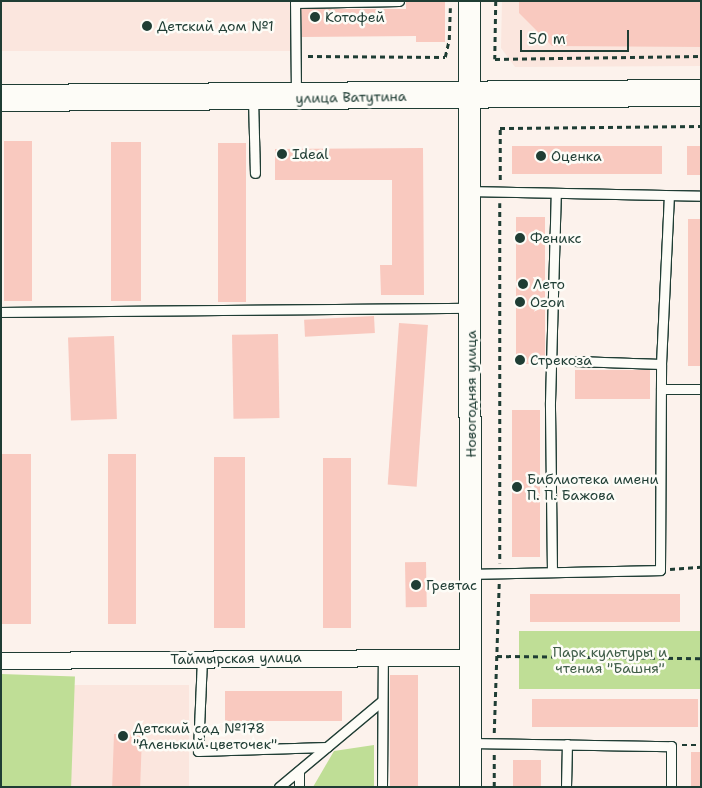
<!DOCTYPE html>
<html>
<head>
<meta charset="utf-8">
<style>
	body { margin:0 }
	#map { position:relative; width:702px; height:788px; overflow:hidden; background:#fcf2ec; font-family:"Shantell Sans",sans-serif }
	div>[style] { position:absolute }
	[style*='--x'] { left:calc(var(--x)*1px); top:calc(var(--y)*1px); width:calc(var(--w)*1px); rotate:calc(var(--a)*1deg) }
	.built>* { inset:0; background:#fbe6de; transform-origin:0 0 }
	.green>* { inset:0; background:#bfde96; transform-origin:0 0 }
	.building>* { inset:0; background:#f9c9bf; transform-origin:0 0 }
	.path>* { height:2.5px; margin-top:-1.25px; transform-origin:0; background:repeating-linear-gradient(90deg,#1f3d34 0 5px,transparent 0 9px) }
	.roads { filter:drop-shadow(1px 0 #1f3d34) drop-shadow(-1px 0 #1f3d34) drop-shadow(0 1px #1f3d34) drop-shadow(0 -1px #1f3d34) }
	.service>* { height:9px; margin:-4.5px; padding:0 4.5px; transform-origin:4.5px; border-radius:4.5px; background:#fdfcf7 }
	.minor>* { height:16px; margin:-8px; padding:0 8px; transform-origin:8px; border-radius:8px; background:#fdfcf7 }
	.tertiary>* { height:21px; margin:-10.5px; padding:0 10.5px; transform-origin:10.5px; border-radius:10.5px; background:#fdfcf7 }
	.primary>* { height:26px; margin:-13px; padding:0 13px; transform-origin:13px; border-radius:13px; background:#fdfcf7 }
	.dots>* { width:14px; height:14px; translate:-50% -50%; box-sizing:border-box; border:2px solid #fdfcf7; border-radius:50% }
	span { translate:-50% -50%; white-space:nowrap; text-align:center; line-height:1.15; -webkit-text-stroke:5px #fdfcf7; paint-order:stroke }
	.poi-label { font-size:14px; color:#1f3d34 }
	.left { translate:0 -50%; text-align:left }
	.street-label { font-size:14px; color:#1f3d34 }
	.park-label { font-size:14px; color:#3f5d48 }
	.frame { position:absolute; inset:0; border:2px solid #1f3d34; pointer-events:none }
	.scale { position:absolute; left:520px; top:30px; width:109px; height:22px; box-sizing:border-box; border:2px solid #1f3d34; border-top:0; padding-left:6px; font-size:15px; line-height:18px; white-space:nowrap; color:#1f3d34; -webkit-text-stroke:4px #fdfcf7; paint-order:stroke }
</style>
</head>
<body>
<div id="map">
	<div class="built">
		<div style="left:1px;top:1px;width:291px;height:50px"></div>
		<div style="clip-path:polygon(502px 1px,701px 1px,701px 66px,515px 67px,501px 48px)"></div>
		<div style="left:56px;top:685px;width:133px;height:102px"></div>
	</div>
	<div class="green">
		<div style="left:519px;top:631px;width:182px;height:58px"></div>
		<div style="left:1px;top:674px;width:74px;height:113px;rotate:2deg"></div>
		<div style="clip-path:polygon(374px 745px,374px 787px,313px 787px,334px 751px)"></div>
	</div>
	<div class="building">
		<div style="clip-path:polygon(406px 1px,445px 1px,445px 42px,416px 42px,416px 36px,302px 37px,301px 9px,406px 9px)"></div>
		<div style="clip-path:polygon(519px 1px,701px 1px,701px 47px,552px 46px,519px 13px)"></div>
		<div style="left:4px;top:141px;width:28px;height:160px"></div>
		<div style="left:111px;top:142px;width:30px;height:159px"></div>
		<div style="left:246px;top:143px;width:159px;height:28px;rotate:90deg"></div>
		<div style="left:512px;top:146px;width:150px;height:28px"></div>
		<div style="left:687px;top:146px;width:14px;height:29px"></div>
		<div style="clip-path:polygon(423px 148px,424px 295px,381px 295px,380px 265px,392px 265px,392px 180px,275px 180px,275px 149px)"></div>
		<div style="left:516px;top:217px;width:29px;height:147px"></div>
		<div style="left:688px;top:219px;width:13px;height:147px"></div>
		<div style="left:374px;top:316px;width:17px;height:70px;rotate:87deg"></div>
		<div style="left:399px;top:323px;width:29px;height:162px;rotate:4deg"></div>
		<div style="left:278px;top:334px;width:84px;height:46px;rotate:89deg"></div>
		<div style="left:114px;top:336px;width:83px;height:46px;rotate:88deg"></div>
		<div style="left:650px;top:370px;width:29px;height:75px;rotate:90deg"></div>
		<div style="left:512px;top:410px;width:28px;height:147px"></div>
		<div style="left:2px;top:454px;width:29px;height:170px"></div>
		<div style="left:108px;top:454px;width:28px;height:170px"></div>
		<div style="left:214px;top:457px;width:31px;height:171px"></div>
		<div style="left:323px;top:458px;width:28px;height:170px"></div>
		<div style="left:426px;top:562px;width:45px;height:21px;rotate:89deg"></div>
		<div style="left:680px;top:594px;width:28px;height:150px;rotate:90deg"></div>
		<div style="left:390px;top:675px;width:28px;height:112px"></div>
		<div style="left:225px;top:691px;width:117px;height:30px"></div>
		<div style="left:532px;top:699px;width:166px;height:28px"></div>
		<div style="left:114px;top:734px;width:28px;height:53px;rotate:2deg"></div>
		<div style="left:691px;top:752px;width:10px;height:35px"></div>
		<div style="left:513px;top:760px;width:28px;height:27px"></div>
	</div>
	<div class="path">
		<div style="--x:496;--y:1;--w:58;--a:91"></div>
		<div style="--x:495;--y:59;--w:206;--a:-0.8"></div>
		<div style="--x:308;--y:56;--w:137;--a:0.4"></div>
		<div style="--x:445;--y:57;--w:17;--a:-77"></div>
		<div style="--x:449;--y:40;--w:32;--a:-88"></div>
		<div style="--x:500;--y:180;--w:52;--a:-90"></div>
		<div style="--x:500;--y:128;--w:201;--a:-0.6"></div>
		<div style="--x:500;--y:203;--w:360;--a:90"></div>
		<div style="--x:670;--y:569;--w:31;--a:-4"></div>
		<div style="--x:497;--y:656;--w:204;--a:0.6"></div>
		<div style="--x:494;--y:733;--w:150;--a:-88.1"></div>
		<div style="--x:682;--y:745;--w:19;--a:0"></div>
		<div style="--x:494;--y:787;--w:34;--a:-90"></div>
	</div>
	<div class="roads">
		<div class="service">
			<div style="--x:296;--y:93;--w:90;--a:-90.6"></div>
			<div style="--x:295;--y:3;--w:104;--a:-1.1"></div>
			<div style="--x:253;--y:98;--w:75;--a:88.5"></div>
			<div style="--x:471;--y:191;--w:230;--a:1.2"></div>
			<div style="--x:1;--y:312;--w:469;--a:-0.5"></div>
			<div style="--x:575;--y:361;--w:86;--a:2"></div>
			<div style="--x:661;--y:389;--w:40;--a:0"></div>
			<div style="--x:552;--y:572;--w:170;--a:-90.7"></div>
			<div style="--x:550;--y:402;--w:209;--a:-88.4"></div>
			<div style="--x:470;--y:574;--w:190;--a:-1.2"></div>
			<div style="--x:660;--y:570;--w:206;--a:-89.7"></div>
			<div style="--x:661;--y:364;--w:168;--a:-87.3"></div>
			<div style="--x:202;--y:659;--w:92;--a:92.5"></div>
			<div style="--x:198;--y:751;--w:129;--a:-1.8"></div>
			<div style="--x:470;--y:743;--w:201;--a:0.9"></div>
			<div style="--x:671;--y:746;--w:41;--a:90"></div>
			<div style="--x:299;--y:771;--w:16;--a:90"></div>
			<div style="--x:279;--y:787;--w:134;--a:-39.9"></div>
			<div style="--x:382;--y:787;--w:130;--a:-89.6"></div>
			<div style="--x:566;--y:787;--w:43;--a:-88.7"></div>
		</div>
		<div class="minor">
			<div style="--x:1;--y:661;--w:469;--a:-0.4"></div>
		</div>
		<div class="tertiary">
			<div style="--x:469;--y:1;--w:786;--a:89.93"></div>
		</div>
		<div class="primary">
			<div style="--x:1;--y:98;--w:700;--a:-0.41"></div>
		</div>
	</div>
	<div class="dots">
		<div style="left:315px;top:17px;background:#1f3d34"></div>
		<div style="left:147px;top:26px;background:#1f3d34"></div>
		<div style="left:282px;top:154px;background:#1f3d34"></div>
		<div style="left:541px;top:156px;background:#1f3d34"></div>
		<div style="left:520px;top:238px;background:#1f3d34"></div>
		<div style="left:523px;top:284px;background:#1f3d34"></div>
		<div style="left:520px;top:302px;background:#1f3d34"></div>
		<div style="left:520px;top:360px;background:#1f3d34"></div>
		<div style="left:517px;top:487px;background:#1f3d34"></div>
		<div style="left:416px;top:585px;background:#1f3d34"></div>
		<div style="left:123px;top:736px;background:#1f3d34"></div>
	</div>
	<div class="poi-label">
		<span class="left" style="left:325px;top:17px">Котофей</span>
		<span class="left" style="left:157px;top:26px">Детский дом №1</span>
		<span class="left" style="left:292px;top:154px">Ideal</span>
		<span class="left" style="left:551px;top:156px">Оценка</span>
		<span class="left" style="left:530px;top:238px">Феникс</span>
		<span class="left" style="left:533px;top:284px">Лето</span>
		<span class="left" style="left:530px;top:302px">Ozon</span>
		<span class="left" style="left:530px;top:360px">Стрекоза</span>
		<span class="left" style="left:527px;top:487px">Библиотека имени<br>П. П. Бажова</span>
		<span class="left" style="left:426px;top:585px">Гревтас</span>
		<span class="left" style="left:133px;top:736px">Детский сад №178<br>"Аленький цветочек"</span>
	</div>
	<div class="street-label">
		<span style="left:351px;top:97px;rotate:-1deg">улица Ватутина</span>
		<span style="left:471px;top:394px;rotate:-90deg">Новогодняя улица</span>
		<span style="left:236px;top:658px;rotate:-1deg">Таймырская улица</span>
	</div>
	<div class="park-label">
		<span style="left:610px;top:660px">Парк культуры и<br>чтения "Башня"</span>
	</div>
	<div class="frame"></div>
	<div class="scale">50 m</div>
</div>
</body>
</html>
